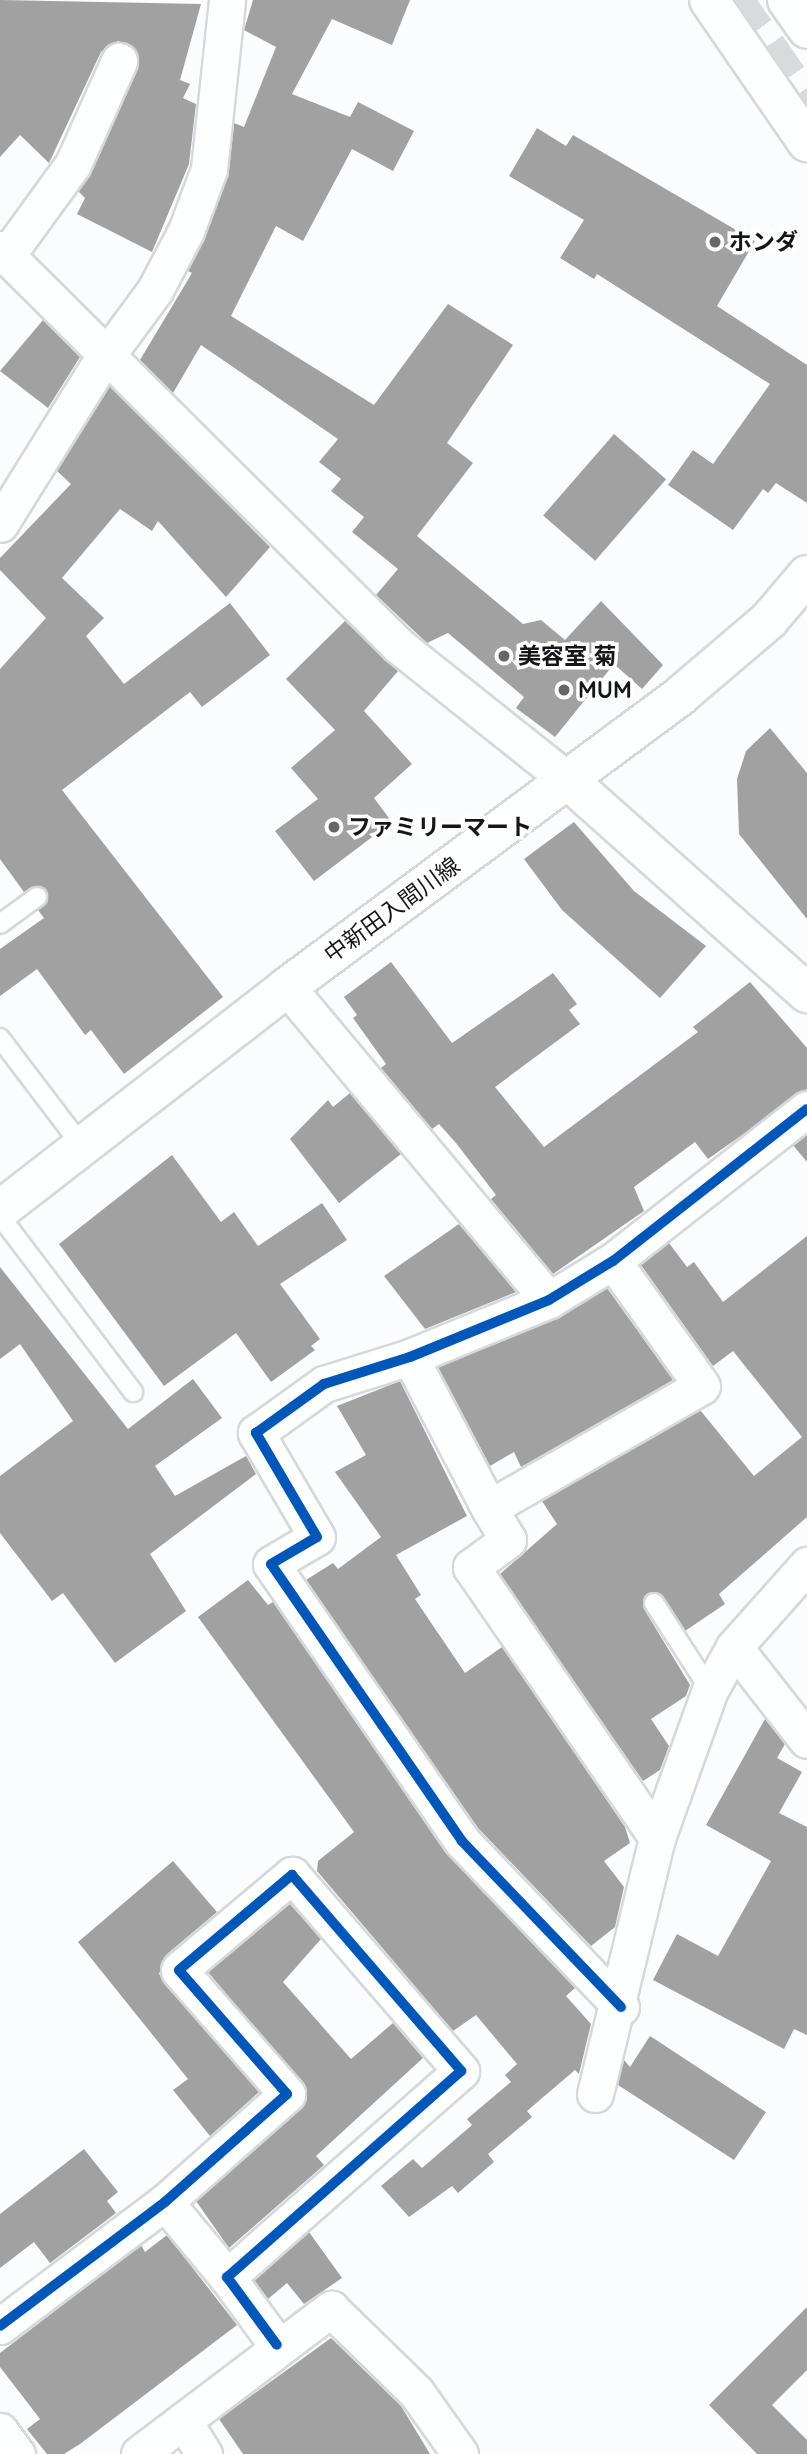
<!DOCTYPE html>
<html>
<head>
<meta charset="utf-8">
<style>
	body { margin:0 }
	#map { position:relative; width:807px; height:2454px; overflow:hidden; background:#fafcfe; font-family:Quicksand,"Noto Sans JP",sans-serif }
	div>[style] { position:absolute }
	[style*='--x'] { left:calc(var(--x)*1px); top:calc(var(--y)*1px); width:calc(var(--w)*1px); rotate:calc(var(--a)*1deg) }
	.building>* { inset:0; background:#a2a1a2; transform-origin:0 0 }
	.secondary-tunnel>* { height:38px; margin-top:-19px; transform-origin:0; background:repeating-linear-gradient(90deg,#d8dadc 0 38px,transparent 0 57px) }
	.roads { filter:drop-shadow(2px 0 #d7d8db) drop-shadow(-2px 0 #d7d8db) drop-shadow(0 2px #d7d8db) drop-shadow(0 -2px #d7d8db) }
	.lane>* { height:18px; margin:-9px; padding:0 9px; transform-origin:9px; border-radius:9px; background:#feffff }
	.street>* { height:35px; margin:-17.5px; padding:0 17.5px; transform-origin:17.5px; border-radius:17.5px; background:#feffff }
	.secondary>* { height:38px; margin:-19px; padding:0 19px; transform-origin:19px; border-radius:19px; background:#feffff }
	.cycleway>* { height:10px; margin:-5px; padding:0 5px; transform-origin:5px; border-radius:5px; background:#0057b8 }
	.dots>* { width:19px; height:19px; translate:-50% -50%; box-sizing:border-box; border:4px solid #fff; border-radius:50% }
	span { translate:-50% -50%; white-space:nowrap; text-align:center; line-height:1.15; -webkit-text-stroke:7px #fff; paint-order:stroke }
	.poi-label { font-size:23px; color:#141619; font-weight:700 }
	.left { translate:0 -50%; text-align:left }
	.street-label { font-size:23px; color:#141619 }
</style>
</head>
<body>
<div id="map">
	<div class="building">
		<div style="clip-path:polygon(0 0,201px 4px,180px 80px,190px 84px,183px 98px,196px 104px,189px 164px,152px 252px,77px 214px,85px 198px,78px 191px,137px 69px,136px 50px,118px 41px,101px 52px,49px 163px,20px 135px,0 157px)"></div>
		<div style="clip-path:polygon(253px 0,410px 0,392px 45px,332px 19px,292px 94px,350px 117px,358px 102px,414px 131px,393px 171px,352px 149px,303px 241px,276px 226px,231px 316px,374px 405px,448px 304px,513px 345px,447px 443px,473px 463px,417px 536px,523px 624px,541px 620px,565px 640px,601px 601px,663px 665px,642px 689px,614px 664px,555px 737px,516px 708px,524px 697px,448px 633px,427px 643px,376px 595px,398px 569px,352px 532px,364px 517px,331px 491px,341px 479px,319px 462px,338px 439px,201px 345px,173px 393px,140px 360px,192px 273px,188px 271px,228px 176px,234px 123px,244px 127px,276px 47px,244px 30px)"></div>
		<div style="clip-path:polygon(537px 128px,566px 146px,573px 135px,755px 241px,717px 306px,807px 365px,807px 503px,776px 483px,768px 493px,763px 489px,733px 530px,668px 485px,693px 450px,713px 464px,770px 384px,597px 274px,594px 279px,560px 258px,584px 220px,509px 176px)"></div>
		<div style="clip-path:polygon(43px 320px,80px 357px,48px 408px,0 371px)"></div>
		<div style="clip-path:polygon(110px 386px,270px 547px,226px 597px,158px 521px,152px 531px,120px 509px,62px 578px,104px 618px,86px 636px,124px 684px,230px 603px,270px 655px,202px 707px,190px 692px,62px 790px,223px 997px,124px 1074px,91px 1030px,85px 1035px,37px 969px,0 996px,0 949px,44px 918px,38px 910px,48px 896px,41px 886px,24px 892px,0 859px,0 669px,46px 618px,0 570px,0 558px,71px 484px,57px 471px)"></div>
		<div style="left:614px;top:434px;width:69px;height:108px;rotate:41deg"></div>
		<div style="clip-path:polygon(345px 621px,398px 671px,364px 711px,412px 764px,374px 798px,392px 822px,314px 881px,275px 831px,318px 799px,291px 768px,335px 730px,286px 679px)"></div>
		<div style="clip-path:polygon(770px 728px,807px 773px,807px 919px,739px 834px,737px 779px,746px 751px)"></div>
		<div style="clip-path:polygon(574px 822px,634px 891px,706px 946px,660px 998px,562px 910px,524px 859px)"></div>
		<div style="clip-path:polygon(391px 962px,452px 1043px,553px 973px,577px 1004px,569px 1010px,580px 1024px,495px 1087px,544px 1147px,698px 1032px,693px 1027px,750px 982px,807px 1048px,807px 1089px,708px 1159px,695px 1142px,634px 1187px,644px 1211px,553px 1274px,491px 1199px,496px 1195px,456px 1143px,439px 1124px,432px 1129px,381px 1068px,386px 1064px,353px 1018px,357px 1015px,344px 997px)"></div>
		<div style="clip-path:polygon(350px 1093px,401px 1154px,339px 1203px,290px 1139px,328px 1100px,333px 1107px)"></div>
		<div style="clip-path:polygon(807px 1135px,807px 1162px,793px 1145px)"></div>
		<div style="clip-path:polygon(172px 1155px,221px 1222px,234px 1212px,258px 1246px,322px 1203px,347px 1240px,280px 1284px,320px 1339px,311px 1346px,315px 1350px,271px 1382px,236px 1333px,164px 1386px,59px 1244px)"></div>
		<div style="clip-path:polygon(459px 1224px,516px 1292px,425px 1329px,384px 1276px)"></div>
		<div style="clip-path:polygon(807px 1236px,807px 1517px,719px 1594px,725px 1604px,685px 1631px,660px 1593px,644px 1597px,644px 1609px,690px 1685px,686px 1696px,651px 1719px,669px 1746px,660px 1770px,643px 1781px,500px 1574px,557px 1524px,542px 1501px,700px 1410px,754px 1476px,802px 1437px,733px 1351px,713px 1366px,641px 1265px,669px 1243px,687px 1267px,694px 1262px,723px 1302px)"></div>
		<div style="clip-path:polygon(0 1267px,128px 1429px,193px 1379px,222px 1418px,155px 1466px,175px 1496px,246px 1456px,256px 1474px,150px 1554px,186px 1611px,115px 1663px,63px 1593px,52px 1601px,0 1533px,0 1476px,73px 1421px,20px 1344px,0 1359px)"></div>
		<div style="clip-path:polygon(607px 1288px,673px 1380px,521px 1467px,514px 1452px,490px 1466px,438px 1367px,557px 1319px)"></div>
		<div style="clip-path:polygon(400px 1381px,467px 1516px,396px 1555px,421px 1595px,415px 1599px,465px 1673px,502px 1647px,625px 1827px,630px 1843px,604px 1861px,624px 1887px,615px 1927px,591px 1946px,478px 1828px,306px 1580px,333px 1563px,338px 1569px,381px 1537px,335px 1472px,366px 1455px,337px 1406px)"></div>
		<div style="clip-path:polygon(248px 1580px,268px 1605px,273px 1602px,445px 1852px,575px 1988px,566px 1996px,591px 2024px,579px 2074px,575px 2070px,527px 2111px,532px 2117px,488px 2154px,494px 2162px,458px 2193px,452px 2186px,409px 2217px,381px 2186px,413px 2159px,422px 2168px,472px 2125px,467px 2119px,511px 2082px,505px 2075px,517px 2064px,476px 2015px,453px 2031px,317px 1871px,318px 1861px,354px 1832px,198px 1617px)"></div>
		<div style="clip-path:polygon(765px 1719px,785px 1744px,777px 1758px,802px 1772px,779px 1813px,807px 1827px,807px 2035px,794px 2029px,784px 2049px,653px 1980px,677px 1934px,718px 1956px,771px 1861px,706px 1825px)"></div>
		<div style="clip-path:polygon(173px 1861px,217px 1912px,166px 1955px,159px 1974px,259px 2092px,210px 2136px,173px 2090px,188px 2079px,78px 1942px)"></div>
		<div style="clip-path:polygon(290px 1904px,321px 1939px,283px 1982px,351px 2059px,393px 2023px,423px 2058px,316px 2156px,324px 2165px,229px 2248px,196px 2201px,300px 2109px,307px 2091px,208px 1972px)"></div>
		<div style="clip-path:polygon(650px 2036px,766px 2112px,734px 2160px,618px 2085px,624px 2060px,630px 2067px)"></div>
		<div style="clip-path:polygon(84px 2149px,118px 2192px,107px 2201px,116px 2213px,50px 2263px,34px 2242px,0 2268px,0 2214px)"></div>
		<div style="clip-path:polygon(309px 2232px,342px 2278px,304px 2304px,287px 2283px,268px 2299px,254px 2280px)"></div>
		<div style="clip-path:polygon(167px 2235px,237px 2325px,80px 2444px,64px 2454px,47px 2454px,27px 2429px,40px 2419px,0 2367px,0 2353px,141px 2245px,145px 2252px)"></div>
		<div style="clip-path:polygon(807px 2307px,807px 2370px,772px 2405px,807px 2440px,807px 2454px,757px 2454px,709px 2405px)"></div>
		<div style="clip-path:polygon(331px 2338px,401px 2406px,430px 2454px,243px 2454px,219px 2419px)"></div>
	</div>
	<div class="secondary-tunnel">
		<div style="--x:734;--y:0;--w:127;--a:54.9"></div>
	</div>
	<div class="roads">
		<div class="lane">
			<div style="--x:0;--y:924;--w:46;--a:-36.1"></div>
			<div style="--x:0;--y:1038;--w:136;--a:52.8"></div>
			<div style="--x:0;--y:1216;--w:221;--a:52.9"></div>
			<div style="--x:654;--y:1603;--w:103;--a:57.2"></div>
		</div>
		<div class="street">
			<div style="--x:0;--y:249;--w:563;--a:44.86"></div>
			<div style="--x:399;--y:646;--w:217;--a:38.5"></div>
			<div style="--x:7;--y:255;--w:112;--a:-54"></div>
			<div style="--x:73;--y:164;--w:113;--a:-65.9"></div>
			<div style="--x:0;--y:524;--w:181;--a:-58.1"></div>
			<div style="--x:96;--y:370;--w:99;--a:-53.6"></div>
			<div style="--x:155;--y:290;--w:67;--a:-62.3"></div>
			<div style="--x:186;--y:231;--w:66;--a:-69.6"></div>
			<div style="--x:209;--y:169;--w:170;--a:-83.9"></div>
			<div style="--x:287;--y:987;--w:408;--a:50.1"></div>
			<div style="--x:410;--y:1357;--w:170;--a:62.4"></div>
			<div style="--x:489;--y:1508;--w:245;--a:-29.8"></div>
			<div style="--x:702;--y:1386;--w:153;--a:-125.5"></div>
			<div style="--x:489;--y:1508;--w:37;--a:59"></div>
			<div style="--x:508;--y:1540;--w:46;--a:143.9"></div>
			<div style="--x:471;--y:1567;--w:329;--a:55.5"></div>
			<div style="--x:734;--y:1647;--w:118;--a:51.9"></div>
			<div style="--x:621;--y:2007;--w:230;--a:-133.8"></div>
			<div style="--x:462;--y:1841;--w:336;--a:-124.6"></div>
			<div style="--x:271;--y:1564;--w:53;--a:-30.4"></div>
			<div style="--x:317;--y:1537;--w:121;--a:-120.4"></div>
			<div style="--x:256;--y:1433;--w:84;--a:-35.8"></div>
			<div style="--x:324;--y:1384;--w:90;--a:-17.4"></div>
			<div style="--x:410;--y:1357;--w:150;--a:-22.3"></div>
			<div style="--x:549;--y:1300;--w:75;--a:-31.4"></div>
			<div style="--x:613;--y:1261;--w:246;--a:-38.1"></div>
			<div style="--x:595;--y:2094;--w:263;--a:-76.4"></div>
			<div style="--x:657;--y:1838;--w:157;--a:-70.3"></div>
			<div style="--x:710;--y:1690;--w:49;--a:-60.8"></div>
			<div style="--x:734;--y:1647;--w:110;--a:-48.3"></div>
			<div style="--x:165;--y:2202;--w:97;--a:50.4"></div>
			<div style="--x:0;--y:2326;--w:206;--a:-36.9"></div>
			<div style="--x:165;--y:2202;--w:163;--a:-41.5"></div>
			<div style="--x:287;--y:2094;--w:164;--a:-131.1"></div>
			<div style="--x:179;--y:1970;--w:148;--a:-40.1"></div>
			<div style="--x:292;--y:1875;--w:259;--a:49.2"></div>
			<div style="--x:461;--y:2071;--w:312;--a:138.6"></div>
			<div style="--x:227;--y:2277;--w:84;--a:53.7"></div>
			<div style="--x:184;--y:2422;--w:38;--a:58"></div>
			<div style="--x:0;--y:2431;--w:29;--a:54"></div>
			<div style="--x:139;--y:2454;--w:241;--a:-37.1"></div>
			<div style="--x:331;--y:2309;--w:119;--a:44.3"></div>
			<div style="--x:416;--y:2392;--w:76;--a:54.6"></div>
		</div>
		<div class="secondary">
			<div style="--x:709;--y:0;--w:173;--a:55.4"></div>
			<div style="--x:787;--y:0;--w:35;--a:55"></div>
			<div style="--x:569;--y:781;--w:319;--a:41.7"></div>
			<div style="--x:0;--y:1210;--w:363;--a:-37.8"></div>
			<div style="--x:287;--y:987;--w:490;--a:-36.5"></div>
			<div style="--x:681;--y:695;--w:116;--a:-40.4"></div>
			<div style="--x:769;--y:620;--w:59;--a:-49.8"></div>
		</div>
	</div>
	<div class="cycleway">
		<div style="--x:621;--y:2007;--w:230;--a:-133.8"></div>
		<div style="--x:462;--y:1841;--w:336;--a:-124.6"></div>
		<div style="--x:271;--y:1564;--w:53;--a:-30.4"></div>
		<div style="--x:317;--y:1537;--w:121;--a:-120.4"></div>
		<div style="--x:256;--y:1433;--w:84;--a:-35.8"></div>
		<div style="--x:324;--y:1384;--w:90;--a:-17.4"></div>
		<div style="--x:410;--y:1357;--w:150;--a:-22.3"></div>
		<div style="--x:549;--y:1300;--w:75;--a:-31.4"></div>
		<div style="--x:613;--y:1261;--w:246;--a:-38.1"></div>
		<div style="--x:0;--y:2326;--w:206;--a:-36.9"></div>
		<div style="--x:165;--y:2202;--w:163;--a:-41.5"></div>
		<div style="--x:287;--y:2094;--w:164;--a:-131.1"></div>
		<div style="--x:179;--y:1970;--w:148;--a:-40.1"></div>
		<div style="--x:292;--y:1875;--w:259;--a:49.2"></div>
		<div style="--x:461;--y:2071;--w:312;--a:138.6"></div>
		<div style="--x:227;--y:2277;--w:84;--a:53.7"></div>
	</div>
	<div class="dots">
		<div style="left:715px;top:242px;background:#646669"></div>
		<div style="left:504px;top:656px;background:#646669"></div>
		<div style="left:564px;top:690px;background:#646669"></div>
		<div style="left:334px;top:827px;background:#646669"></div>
	</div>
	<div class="poi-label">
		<span class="left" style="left:729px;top:242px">ホンダ</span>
		<span class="left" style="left:518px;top:656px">美容室 菊</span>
		<span class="left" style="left:578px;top:690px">MUM</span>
		<span class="left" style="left:348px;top:827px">ファミリーマート</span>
	</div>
	<div class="street-label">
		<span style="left:392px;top:910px;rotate:-36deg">中新田入間川線</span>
	</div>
</div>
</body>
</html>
